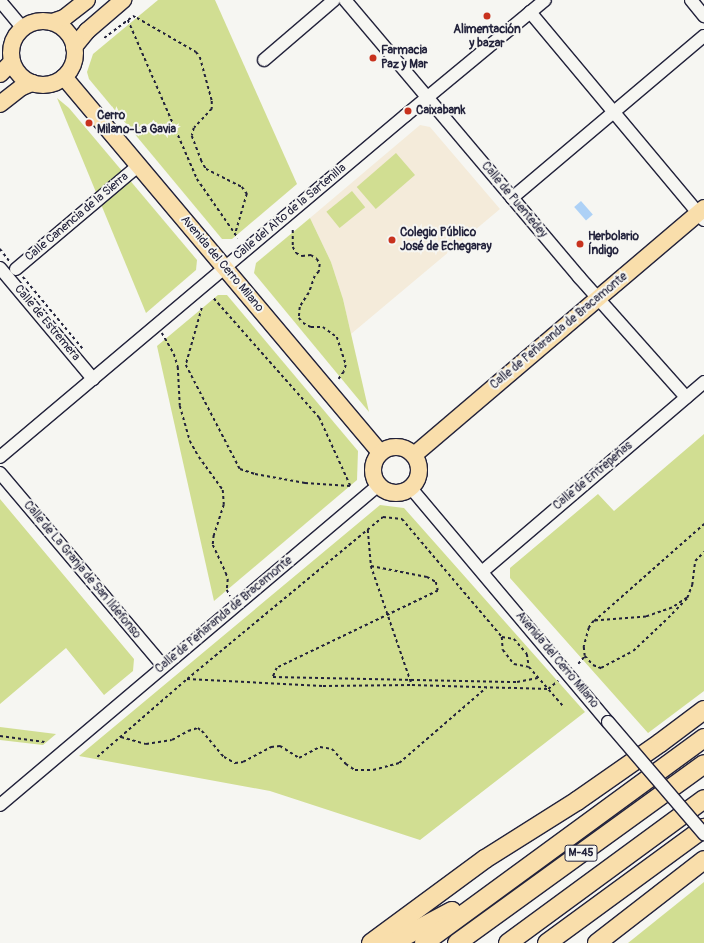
<!DOCTYPE html>
<html>
<head>
<meta charset="utf-8">
<style>
	body { margin:0 }
	#map { position:relative; width:704px; height:943px; overflow:hidden; background:#f6f6f2; font-family:Pangolin,sans-serif }
	div>[style] { position:absolute }
	[style*='--x'] { left:calc(var(--x)*1px); top:calc(var(--y)*1px); width:calc(var(--w)*1px); rotate:calc(var(--a)*1deg) }
	.built>* { inset:0; background:#f4ebda }
	.green>* { inset:0; background:#d1de92; transform-origin:0 0 }
	.water>* { inset:0; background:#add1f6; transform-origin:0 0 }
	.path>* { height:1.5px; margin-top:-0.75px; transform-origin:0; background:repeating-linear-gradient(90deg,#22223b 0 3px,transparent 0 6px) }
	.roads { filter:drop-shadow(1px 0 #22223b) drop-shadow(-1px 0 #22223b) drop-shadow(0 1px #22223b) drop-shadow(0 -1px #22223b) }
	.minor>* { height:12px; margin:-6px; padding:0 6px; transform-origin:6px; border-radius:6px; background:#f6f6f2 }
	.major>* { height:16px; margin:-8px; padding:0 8px; transform-origin:8px; border-radius:8px; background:#f9deab }
	.major>.ring { margin:-8px; padding:0; box-sizing:content-box; background:none; border:16px solid #f9deab; border-radius:50% }
	.highway>* { height:18px; margin:-9px; padding:0 9px; transform-origin:9px; border-radius:9px; background:#f9deab }
	.bridges { filter:drop-shadow(1px 0 #22223b) drop-shadow(-1px 0 #22223b) drop-shadow(0 1px #22223b) drop-shadow(0 -1px #22223b) }
	.minor-bridge>* { height:12px; margin:-6px; padding:0 6px; transform-origin:6px; border-radius:6px; background:#f6f6f2 }
	.dots>* { width:11px; height:11px; translate:-50% -50%; box-sizing:border-box; border:2px solid #f6f6f2; border-radius:50% }
	span { translate:-50% -50%; white-space:nowrap; text-align:center; line-height:1.15; -webkit-text-stroke:4px #f6f6f2; paint-order:stroke }
	.shield-label span { padding:1px 3px; background:#f6f6f2; border:1px solid; border-radius:3px; -webkit-text-stroke-width:0 }
	.shield-label { font-size:11px; color:#22223b; font-weight:700 }
	.poi-label { font-size:12px; color:#22223b; font-weight:700 }
	.left { translate:0 -50%; text-align:left }
	.street-label { font-size:12px; color:#22223b }
</style>
</head>
<body>
<div id="map">
	<div class="built">
		<div style="clip-path:polygon(420px 125px,430px 127px,500px 209px,351px 334px,343px 299px,331px 262px,310px 218px)"></div>
	</div>
	<div class="green">
		<div style="clip-path:polygon(158px 0,215px 0,297px 184px,232px 239px,222px 239px,89px 79px,87px 72px,93px 54px)"></div>
		<div style="clip-path:polygon(57px 98px,69px 108px,197px 260px,196px 270px,146px 313px)"></div>
		<div style="left:396px;top:153px;width:29px;height:52px;rotate:49deg"></div>
		<div style="left:352px;top:191px;width:21px;height:33px;rotate:51deg"></div>
		<div style="clip-path:polygon(310px 218px,331px 262px,343px 299px,369px 412px,254px 273px,256px 263px)"></div>
		<div style="clip-path:polygon(218px 295px,227px 295px,358px 451px,357px 480px,214px 601px,157px 346px)"></div>
		<div style="clip-path:polygon(704px 434px,704px 691px,648px 733px,510px 578px,510px 568px,598px 494px,614px 511px)"></div>
		<div style="clip-path:polygon(0 499px,134px 659px,133px 671px,104px 695px,66px 648px,0 704px)"></div>
		<div style="clip-path:polygon(380px 505px,404px 508px,585px 712px,420px 840px,270px 791px,79px 756px)"></div>
		<div style="clip-path:polygon(0 727px,56px 734px,43px 745px,0 740px)"></div>
		<div style="clip-path:polygon(704px 882px,704px 943px,628px 943px)"></div>
	</div>
	<div class="water">
		<div style="left:581px;top:201px;width:18px;height:9px;rotate:49deg"></div>
	</div>
	<div class="path">
		<div style="--x:128;--y:20;--w:6;--a:-39"></div>
		<div style="--x:133;--y:16;--w:4;--a:27"></div>
		<div style="--x:137;--y:18;--w:68;--a:30"></div>
		<div style="--x:196;--y:52;--w:6;--a:51"></div>
		<div style="--x:200;--y:57;--w:46;--a:74.7"></div>
		<div style="--x:212;--y:101;--w:8;--a:90"></div>
		<div style="--x:212;--y:109;--w:26;--a:133"></div>
		<div style="--x:194;--y:128;--w:8;--a:104"></div>
		<div style="--x:192;--y:136;--w:26;--a:69"></div>
		<div style="--x:201;--y:160;--w:10;--a:61"></div>
		<div style="--x:206;--y:169;--w:40;--a:26.6"></div>
		<div style="--x:242;--y:187;--w:9;--a:54"></div>
		<div style="--x:247;--y:194;--w:43;--a:106.3"></div>
		<div style="--x:104;--y:38;--w:30;--a:-37"></div>
		<div style="--x:128;--y:20;--w:173;--a:66.5"></div>
		<div style="--x:197;--y:179;--w:72;--a:55.2"></div>
		<div style="--x:293;--y:230;--w:17;--a:90"></div>
		<div style="--x:293;--y:247;--w:7;--a:63"></div>
		<div style="--x:296;--y:253;--w:7;--a:27"></div>
		<div style="--x:302;--y:256;--w:9;--a:-6"></div>
		<div style="--x:311;--y:255;--w:7;--a:34"></div>
		<div style="--x:317;--y:259;--w:6;--a:59"></div>
		<div style="--x:320;--y:264;--w:8;--a:97"></div>
		<div style="--x:319;--y:272;--w:6;--a:135"></div>
		<div style="--x:315;--y:276;--w:18;--a:109"></div>
		<div style="--x:309;--y:293;--w:17;--a:123"></div>
		<div style="--x:300;--y:307;--w:11;--a:95"></div>
		<div style="--x:299;--y:318;--w:6;--a:51"></div>
		<div style="--x:303;--y:323;--w:9;--a:27"></div>
		<div style="--x:311;--y:327;--w:12;--a:0"></div>
		<div style="--x:323;--y:327;--w:17;--a:36"></div>
		<div style="--x:337;--y:337;--w:29;--a:72"></div>
		<div style="--x:346;--y:365;--w:7;--a:106"></div>
		<div style="--x:344;--y:372;--w:9;--a:126"></div>
		<div style="--x:0;--y:249;--w:16;--a:52"></div>
		<div style="--x:23;--y:277;--w:94;--a:50.2"></div>
		<div style="--x:202;--y:308;--w:59;--a:105.7"></div>
		<div style="--x:186;--y:365;--w:117;--a:62.6"></div>
		<div style="--x:240;--y:469;--w:16;--a:18"></div>
		<div style="--x:255;--y:474;--w:51;--a:10.2"></div>
		<div style="--x:305;--y:483;--w:45;--a:3.8"></div>
		<div style="--x:350;--y:486;--w:75;--a:-114.5"></div>
		<div style="--x:319;--y:418;--w:160;--a:-131.5"></div>
		<div style="--x:162;--y:333;--w:24;--a:60"></div>
		<div style="--x:174;--y:354;--w:14;--a:73"></div>
		<div style="--x:178;--y:367;--w:39;--a:87"></div>
		<div style="--x:180;--y:406;--w:36;--a:74"></div>
		<div style="--x:190;--y:441;--w:18;--a:61"></div>
		<div style="--x:199;--y:457;--w:41;--a:54"></div>
		<div style="--x:223;--y:490;--w:15;--a:86"></div>
		<div style="--x:224;--y:505;--w:32;--a:108"></div>
		<div style="--x:214;--y:535;--w:10;--a:96"></div>
		<div style="--x:213;--y:545;--w:31;--a:65"></div>
		<div style="--x:226;--y:573;--w:6;--a:72"></div>
		<div style="--x:228;--y:579;--w:11;--a:95"></div>
		<div style="--x:227;--y:590;--w:7;--a:63"></div>
		<div style="--x:368;--y:530;--w:36;--a:85"></div>
		<div style="--x:371;--y:566;--w:126;--a:71"></div>
		<div style="--x:371;--y:566;--w:57;--a:11.1"></div>
		<div style="--x:427;--y:577;--w:10;--a:29"></div>
		<div style="--x:436;--y:582;--w:9;--a:77"></div>
		<div style="--x:438;--y:591;--w:178;--a:154.4"></div>
		<div style="--x:277;--y:668;--w:10;--a:114"></div>
		<div style="--x:273;--y:677;--w:244;--a:1.2"></div>
		<div style="--x:517;--y:682;--w:21;--a:-11"></div>
		<div style="--x:687;--y:598;--w:18;--a:146"></div>
		<div style="--x:672;--y:608;--w:28;--a:161"></div>
		<div style="--x:646;--y:617;--w:52;--a:175.6"></div>
		<div style="--x:594;--y:621;--w:9;--a:126"></div>
		<div style="--x:589;--y:628;--w:20;--a:105"></div>
		<div style="--x:584;--y:647;--w:9;--a:84"></div>
		<div style="--x:585;--y:656;--w:12;--a:48"></div>
		<div style="--x:593;--y:665;--w:9;--a:21"></div>
		<div style="--x:601;--y:668;--w:36;--a:-28"></div>
		<div style="--x:633;--y:651;--w:48;--a:-43.3"></div>
		<div style="--x:668;--y:618;--w:28;--a:-46"></div>
		<div style="--x:687;--y:598;--w:14;--a:-69"></div>
		<div style="--x:692;--y:585;--w:24;--a:-83"></div>
		<div style="--x:695;--y:561;--w:13;--a:-45"></div>
		<div style="--x:594;--y:621;--w:147;--a:-41.4"></div>
		<div style="--x:502;--y:637;--w:12;--a:9"></div>
		<div style="--x:514;--y:639;--w:20;--a:49"></div>
		<div style="--x:527;--y:654;--w:12;--a:81"></div>
		<div style="--x:578;--y:664;--w:11;--a:-49"></div>
		<div style="--x:187;--y:679;--w:136;--a:2.9"></div>
		<div style="--x:323;--y:686;--w:89;--a:-0.6"></div>
		<div style="--x:412;--y:685;--w:136;--a:1.7"></div>
		<div style="--x:548;--y:689;--w:13;--a:-39"></div>
		<div style="--x:0;--y:736;--w:45;--a:7.6"></div>
		<div style="--x:121;--y:737;--w:26;--a:16"></div>
		<div style="--x:146;--y:744;--w:26;--a:-9"></div>
		<div style="--x:172;--y:740;--w:18;--a:-29"></div>
		<div style="--x:188;--y:731;--w:10;--a:-17"></div>
		<div style="--x:198;--y:728;--w:5;--a:37"></div>
		<div style="--x:202;--y:731;--w:34;--a:50"></div>
		<div style="--x:224;--y:757;--w:13;--a:29"></div>
		<div style="--x:235;--y:763;--w:8;--a:-7"></div>
		<div style="--x:243;--y:762;--w:32;--a:-28"></div>
		<div style="--x:271;--y:747;--w:9;--a:-6"></div>
		<div style="--x:280;--y:746;--w:22;--a:32"></div>
		<div style="--x:299;--y:758;--w:24;--a:-28"></div>
		<div style="--x:320;--y:747;--w:12;--a:9"></div>
		<div style="--x:332;--y:749;--w:21;--a:47"></div>
		<div style="--x:346;--y:764;--w:11;--a:34"></div>
		<div style="--x:355;--y:770;--w:18;--a:0"></div>
		<div style="--x:373;--y:770;--w:27;--a:-15"></div>
		<div style="--x:399;--y:763;--w:115;--a:-40.8"></div>
		<div style="--x:97;--y:757;--w:119;--a:-40.9"></div>
		<div style="--x:187;--y:679;--w:254;--a:-39.6"></div>
		<div style="--x:383;--y:517;--w:19;--a:6"></div>
		<div style="--x:402;--y:519;--w:155;--a:49.7"></div>
		<div style="--x:502;--y:637;--w:13;--a:86"></div>
		<div style="--x:503;--y:650;--w:18;--a:52"></div>
		<div style="--x:514;--y:664;--w:15;--a:11"></div>
		<div style="--x:529;--y:667;--w:53;--a:48.8"></div>
	</div>
	<div class="roads">
		<div class="minor">
			<div style="--x:345;--y:0;--w:363;--a:49.8"></div>
			<div style="--x:579;--y:277;--w:161;--a:48.3"></div>
			<div style="--x:691;--y:0;--w:21;--a:51"></div>
			<div style="--x:0;--y:1;--w:35;--a:50"></div>
			<div style="--x:530;--y:12;--w:271;--a:50.1"></div>
			<div style="--x:264;--y:60;--w:92;--a:-40.6"></div>
			<div style="--x:512;--y:198;--w:251;--a:-40.2"></div>
			<div style="--x:0;--y:268;--w:145;--a:50"></div>
			<div style="--x:16;--y:269;--w:161;--a:-40.2"></div>
			<div style="--x:0;--y:457;--w:531;--a:-40.11"></div>
			<div style="--x:406;--y:115;--w:180;--a:-39.6"></div>
			<div style="--x:0;--y:473;--w:253;--a:49.8"></div>
			<div style="--x:410;--y:487;--w:307;--a:49.9"></div>
			<div style="--x:483;--y:571;--w:291;--a:-40.5"></div>
			<div style="--x:0;--y:805;--w:495;--a:-40.2"></div>
		</div>
		<div class="major">
			<div class="ring" style="left:11px;top:21px;width:48px;height:48px"></div>
			<div style="--x:52;--y:22;--w:13;--a:-18"></div>
			<div style="--x:64;--y:18;--w:29;--a:-38"></div>
			<div style="--x:74;--y:47;--w:21;--a:-51"></div>
			<div style="--x:87;--y:31;--w:48;--a:-40.7"></div>
			<div style="--x:0;--y:74;--w:17;--a:-45"></div>
			<div style="--x:64;--y:77;--w:490;--a:49.9"></div>
			<div style="--x:0;--y:104;--w:28;--a:-38"></div>
			<div style="--x:22;--y:87;--w:11;--a:-22"></div>
			<div class="ring" style="left:373px;top:447px;width:30px;height:30px"></div>
			<div style="--x:414;--y:455;--w:381;--a:-40.4"></div>
		</div>
		<div class="highway">
			<div style="--x:371;--y:943;--w:142;--a:-36.4"></div>
			<div style="--x:485;--y:859;--w:109;--a:-32.2"></div>
			<div style="--x:577;--y:801;--w:101;--a:-34.9"></div>
			<div style="--x:660;--y:743;--w:55;--a:-36.9"></div>
			<div style="--x:392;--y:943;--w:68;--a:-28.1"></div>
			<div style="--x:424;--y:943;--w:347;--a:-36.2"></div>
			<div style="--x:457;--y:943;--w:305;--a:-35.9"></div>
			<div style="--x:508;--y:943;--w:243;--a:-36.3"></div>
			<div style="--x:547;--y:943;--w:195;--a:-36.2"></div>
			<div style="--x:597;--y:943;--w:135;--a:-37.8"></div>
		</div>
	</div>
	<div class="bridges">
		<div class="minor-bridge">
			<div style="--x:608;--y:722;--w:148;--a:49.4"></div>
		</div>
	</div>
	<div class="dots">
		<div style="left:487px;top:16px;background:#c8321e"></div>
		<div style="left:373px;top:58px;background:#c8321e"></div>
		<div style="left:408px;top:111px;background:#c8321e"></div>
		<div style="left:89px;top:123px;background:#c8321e"></div>
		<div style="left:392px;top:240px;background:#c8321e"></div>
		<div style="left:580px;top:244px;background:#c8321e"></div>
	</div>
	<div class="shield-label">
		<span style="left:581px;top:853px">M-45</span>
	</div>
	<div class="poi-label">
		<span style="left:487px;top:37px">Alimentación<br>y bazar</span>
		<span class="left" style="left:381px;top:58px">Farmacia<br>Paz y Mar</span>
		<span class="left" style="left:416px;top:111px">Caixabank</span>
		<span class="left" style="left:97px;top:123px">Cerro<br>Milano-La Gavia</span>
		<span class="left" style="left:400px;top:240px">Colegio Público<br>José de Echegaray</span>
		<span class="left" style="left:588px;top:244px">Herbolario<br>Índigo</span>
	</div>
	<div class="street-label">
		<span style="left:514px;top:200px;rotate:50deg">Calle de Puentedey</span>
		<span style="left:290px;top:212px;rotate:-40deg">Calle del Alto de la Sartenilla</span>
		<span style="left:77px;top:217px;rotate:-40deg">Calle Canencia de la Sierra</span>
		<span style="left:222px;top:264px;rotate:50deg">Avenida del Cerro Milano</span>
		<span style="left:47px;top:323px;rotate:50deg">Calle de Estremera</span>
		<span style="left:559px;top:331px;rotate:-40deg">Calle de Peñaranda de Bracamonte</span>
		<span style="left:593px;top:476px;rotate:-40deg">Calle de Entrepeñas</span>
		<span style="left:82px;top:570px;rotate:50deg">Calle de La Granja de San Ildefonso</span>
		<span style="left:224px;top:615px;rotate:-40deg">Calle de Peñaranda de Bracamonte</span>
		<span style="left:557px;top:660px;rotate:50deg">Avenida del Cerro Milano</span>
	</div>
</div>
</body>
</html>
